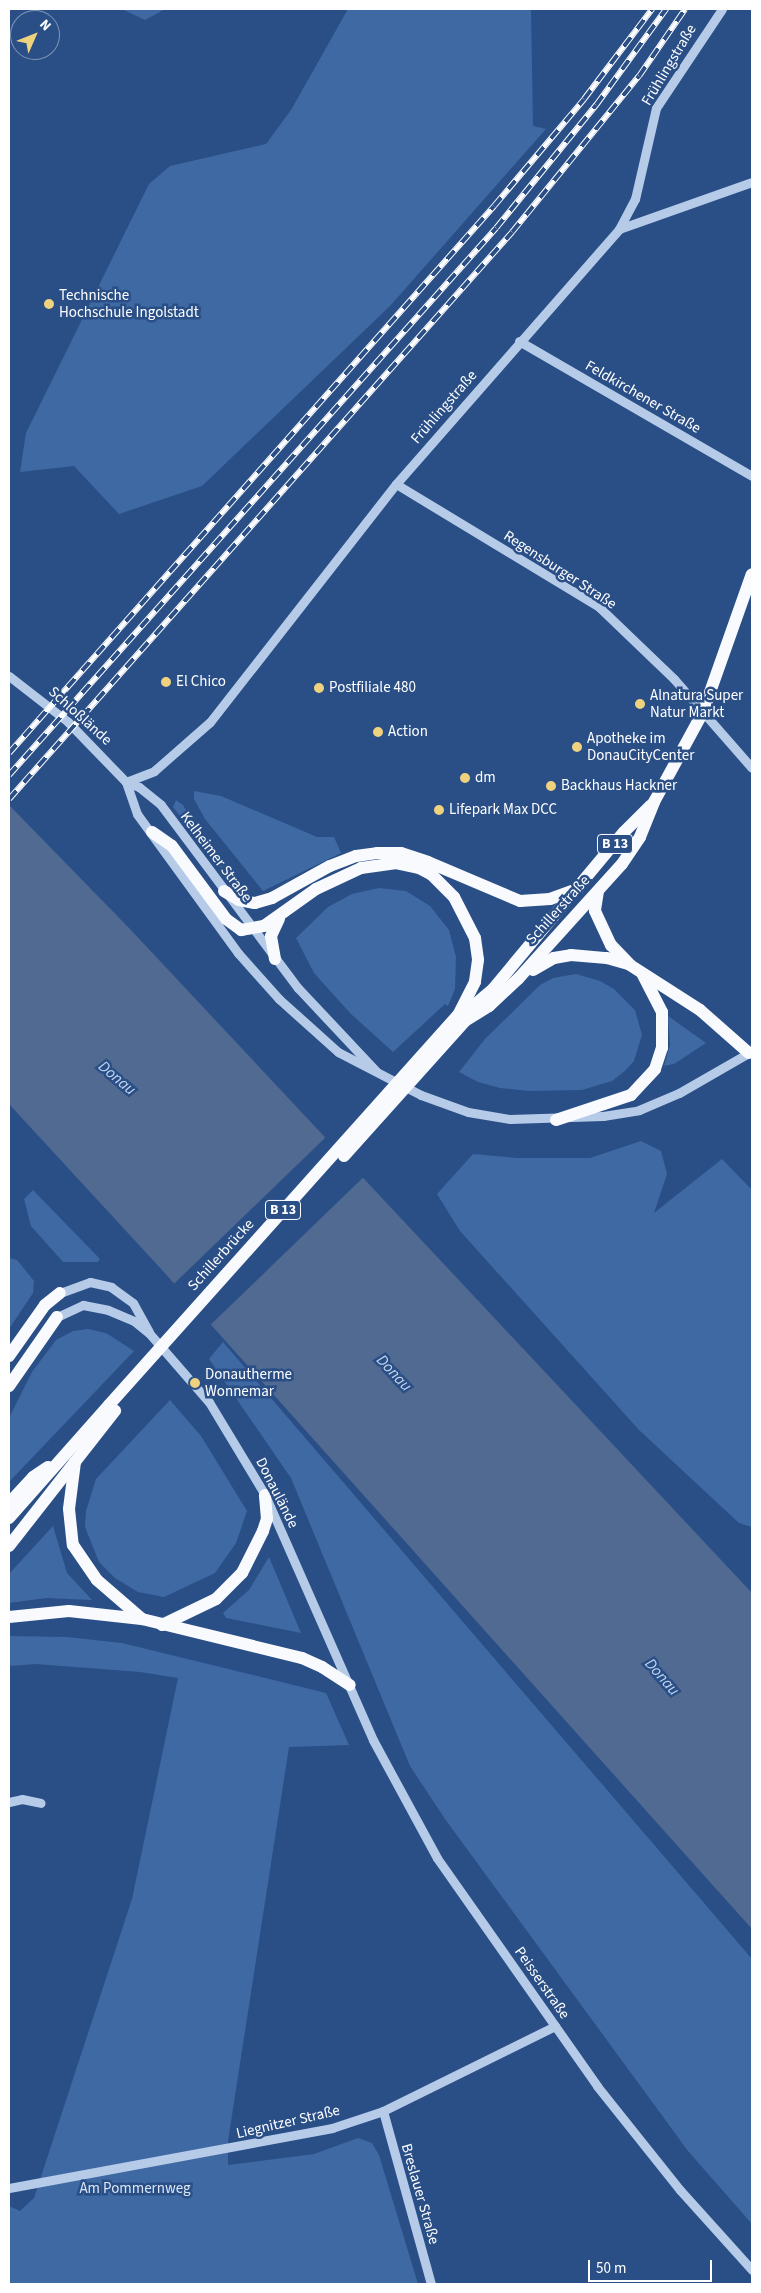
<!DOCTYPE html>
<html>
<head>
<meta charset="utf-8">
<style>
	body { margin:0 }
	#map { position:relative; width:761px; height:2293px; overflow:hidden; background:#2a4f87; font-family:"Source Sans 3",sans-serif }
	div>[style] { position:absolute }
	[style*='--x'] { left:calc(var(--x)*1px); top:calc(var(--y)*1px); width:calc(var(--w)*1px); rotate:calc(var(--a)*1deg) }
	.green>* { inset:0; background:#3f69a3 }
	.water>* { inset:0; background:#516a92 }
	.pier>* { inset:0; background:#2a4f87; transform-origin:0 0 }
	.minor>* { height:9px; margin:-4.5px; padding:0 4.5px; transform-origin:4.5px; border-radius:4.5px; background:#b6cbe8 }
	.major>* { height:12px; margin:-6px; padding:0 6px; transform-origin:6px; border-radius:6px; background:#f8fafe }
	.rail>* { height:5.5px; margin-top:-2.75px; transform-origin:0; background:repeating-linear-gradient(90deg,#2a4f87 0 11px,#fff 0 22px); box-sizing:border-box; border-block:1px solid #fff }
	.major-bridge>* { height:12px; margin:-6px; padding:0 6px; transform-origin:6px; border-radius:6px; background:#f8fafe }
	.dots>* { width:14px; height:14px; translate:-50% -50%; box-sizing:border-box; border:2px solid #2a4f87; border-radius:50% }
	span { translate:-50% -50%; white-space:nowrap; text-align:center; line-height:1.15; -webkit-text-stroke:5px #2a4f87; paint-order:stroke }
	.shield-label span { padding:1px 4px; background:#2a4f87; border:1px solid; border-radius:4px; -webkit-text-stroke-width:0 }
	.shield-label { font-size:14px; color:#fff; font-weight:700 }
	.street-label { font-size:15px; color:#fff }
	.poi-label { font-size:15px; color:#fff }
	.left { translate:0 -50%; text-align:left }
	.park-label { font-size:15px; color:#dae6f6 }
	.water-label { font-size:16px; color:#c2d5ef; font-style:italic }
	.frame { position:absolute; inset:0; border:10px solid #fff; pointer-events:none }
	.north { position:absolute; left:10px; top:10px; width:50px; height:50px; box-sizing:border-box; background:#2a4f87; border:1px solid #7f95b7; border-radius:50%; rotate:46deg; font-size:14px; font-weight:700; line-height:20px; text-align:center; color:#fff }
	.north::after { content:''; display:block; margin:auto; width:18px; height:22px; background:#eed27e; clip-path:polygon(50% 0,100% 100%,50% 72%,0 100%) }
	.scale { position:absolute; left:588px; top:2260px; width:124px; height:22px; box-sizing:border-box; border:2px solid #fff; border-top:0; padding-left:6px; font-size:15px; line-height:18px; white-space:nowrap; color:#fff; -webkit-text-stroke:4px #2a4f87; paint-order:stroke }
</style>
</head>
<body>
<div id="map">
	<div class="green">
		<div style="clip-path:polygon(122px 9px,165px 9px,145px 20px)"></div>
		<div style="clip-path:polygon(348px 9px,531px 9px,533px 126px,546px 129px,390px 306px,202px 486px,119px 514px,74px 466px,20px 472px,26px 433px,149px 184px,170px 166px,266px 144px,291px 110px)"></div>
		<div style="clip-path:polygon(194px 791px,221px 796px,317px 837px,334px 837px,341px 853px,263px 891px,205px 819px,194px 799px)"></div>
		<div style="clip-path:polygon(176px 800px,183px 805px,196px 828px,249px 893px,232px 884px,173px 807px)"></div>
		<div style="clip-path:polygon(379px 888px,406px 891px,430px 906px,449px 930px,456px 957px,455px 989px,448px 1006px,445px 1004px,393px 1052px,350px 1013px,314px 973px,296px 938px,328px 907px,352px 894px)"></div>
		<div style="clip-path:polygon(576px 974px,600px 981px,614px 989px,635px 1010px,642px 1035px,634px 1061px,625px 1071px,612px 1081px,582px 1090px,528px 1091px,500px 1088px,478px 1082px,459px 1072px,485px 1039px,540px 985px,553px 978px)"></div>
		<div style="clip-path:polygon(668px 1016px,706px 1043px,674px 1064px,664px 1066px,670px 1045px)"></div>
		<div style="clip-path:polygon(641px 1141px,661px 1151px,667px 1174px,654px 1213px,722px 1159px,752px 1190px,752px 1527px,739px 1523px,639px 1430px,460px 1231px,437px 1194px,473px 1154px,517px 1158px,590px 1158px)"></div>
		<div style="clip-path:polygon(33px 1190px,100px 1259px,98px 1262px,63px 1262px,31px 1226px,24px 1199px)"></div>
		<div style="clip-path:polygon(9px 1258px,17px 1260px,34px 1281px,33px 1293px,9px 1329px)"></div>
		<div style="clip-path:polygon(88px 1329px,106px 1333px,134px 1351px,9px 1482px,9px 1418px,32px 1372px,56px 1340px,73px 1331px)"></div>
		<div style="clip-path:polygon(223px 1342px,752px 1959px,752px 2224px,688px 2151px,445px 1819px,410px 1766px,291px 1478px,209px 1359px)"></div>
		<div style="clip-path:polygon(170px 1400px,201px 1436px,247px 1511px,236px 1543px,215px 1573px,164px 1597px,138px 1592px,115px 1578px,99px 1562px,85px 1527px,86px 1511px,96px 1479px)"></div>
		<div style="clip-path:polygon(53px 1526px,67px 1573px,92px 1600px,46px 1598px,9px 1603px,9px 1574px)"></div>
		<div style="clip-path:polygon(269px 1557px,301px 1633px,226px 1618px,223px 1613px,249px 1590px)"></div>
		<div style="clip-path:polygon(9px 1636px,67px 1637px,122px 1643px,326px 1693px,349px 1745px,289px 1747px,228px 2141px,228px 2165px,314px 2154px,358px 2138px,372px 2143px,379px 2155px,418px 2284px,9px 2284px,9px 2206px,20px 2211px,34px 2198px,132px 1899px,178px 1678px,140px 1672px,36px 1664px,9px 1666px)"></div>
	</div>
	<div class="water">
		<div style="clip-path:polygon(9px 805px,129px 928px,752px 1593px,752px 1929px,162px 1270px,9px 1104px)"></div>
	</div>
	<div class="pier">
		<div style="left:327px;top:1136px;width:55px;height:216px;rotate:46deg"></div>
	</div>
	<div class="minor">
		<div style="--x:619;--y:229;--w:141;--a:-19.5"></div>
		<div style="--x:519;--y:341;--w:269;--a:30.1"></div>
		<div style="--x:396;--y:484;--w:237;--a:31.2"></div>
		<div style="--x:599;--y:607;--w:104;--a:43.8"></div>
		<div style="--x:674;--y:679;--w:118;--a:48.8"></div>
		<div style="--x:9;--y:676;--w:75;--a:37.9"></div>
		<div style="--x:68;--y:722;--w:83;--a:46"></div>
		<div style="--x:126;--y:782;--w:14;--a:21"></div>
		<div style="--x:139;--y:787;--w:28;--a:39"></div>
		<div style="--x:161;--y:805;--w:229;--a:53.2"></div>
		<div style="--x:298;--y:988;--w:114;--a:46.8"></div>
		<div style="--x:126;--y:782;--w:30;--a:-21"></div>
		<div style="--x:154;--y:771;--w:74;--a:-41.2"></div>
		<div style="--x:210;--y:722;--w:302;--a:-52"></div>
		<div style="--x:396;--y:484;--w:339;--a:-48.8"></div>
		<div style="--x:619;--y:229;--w:34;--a:-62"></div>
		<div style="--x:635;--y:199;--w:93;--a:-77"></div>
		<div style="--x:656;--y:108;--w:119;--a:-56.3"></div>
		<div style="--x:126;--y:782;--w:34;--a:71"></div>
		<div style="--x:137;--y:814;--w:172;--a:54"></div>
		<div style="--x:238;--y:953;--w:62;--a:48.3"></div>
		<div style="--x:279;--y:999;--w:79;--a:41.9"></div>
		<div style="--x:338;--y:1052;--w:93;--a:27.4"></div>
		<div style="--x:421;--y:1095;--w:50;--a:19.9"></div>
		<div style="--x:468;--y:1112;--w:43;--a:9.5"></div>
		<div style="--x:510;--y:1119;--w:93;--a:-1.8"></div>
		<div style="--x:603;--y:1116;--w:36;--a:-9"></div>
		<div style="--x:639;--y:1110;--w:43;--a:-23"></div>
		<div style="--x:679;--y:1093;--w:84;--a:-29.9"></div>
		<div style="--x:60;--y:1293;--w:32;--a:-20"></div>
		<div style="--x:90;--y:1282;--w:22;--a:13"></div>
		<div style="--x:111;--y:1287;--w:27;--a:36"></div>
		<div style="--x:133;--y:1303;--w:33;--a:61"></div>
		<div style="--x:57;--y:1317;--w:29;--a:-25"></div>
		<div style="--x:83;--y:1305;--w:25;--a:11"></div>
		<div style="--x:108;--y:1310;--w:28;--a:23"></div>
		<div style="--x:134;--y:1321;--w:19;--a:39"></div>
		<div style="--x:149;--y:1333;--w:91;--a:49"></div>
		<div style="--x:209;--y:1402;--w:109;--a:58.9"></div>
		<div style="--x:265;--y:1495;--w:268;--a:66.2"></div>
		<div style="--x:373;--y:1740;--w:134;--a:61.5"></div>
		<div style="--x:437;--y:1858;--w:279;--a:54.9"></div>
		<div style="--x:597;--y:2086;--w:133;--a:51.4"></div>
		<div style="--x:680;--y:2190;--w:108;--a:48"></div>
		<div style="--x:9;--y:1802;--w:13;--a:-13"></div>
		<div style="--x:22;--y:1799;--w:19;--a:12"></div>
		<div style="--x:383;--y:2111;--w:180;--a:74.5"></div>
		<div style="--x:9;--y:2188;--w:329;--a:-10.5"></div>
		<div style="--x:332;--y:2128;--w:54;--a:-18.4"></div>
		<div style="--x:383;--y:2111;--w:192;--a:-26.3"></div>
	</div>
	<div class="major">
		<div style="--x:152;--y:832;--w:24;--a:35"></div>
		<div style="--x:172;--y:846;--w:91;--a:53.5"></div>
		<div style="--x:226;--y:919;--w:19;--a:36"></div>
		<div style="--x:241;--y:930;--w:23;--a:-10"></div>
		<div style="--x:264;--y:926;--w:64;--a:-35.4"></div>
		<div style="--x:316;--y:889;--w:50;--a:-25"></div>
		<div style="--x:361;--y:868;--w:34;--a:-8"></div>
		<div style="--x:395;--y:863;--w:25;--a:12"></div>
		<div style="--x:419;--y:868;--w:15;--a:28"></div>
		<div style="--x:432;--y:875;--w:31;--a:45"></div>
		<div style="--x:454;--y:897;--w:46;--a:62.9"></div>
		<div style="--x:475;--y:938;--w:22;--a:82"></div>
		<div style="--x:478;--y:960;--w:22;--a:98"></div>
		<div style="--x:475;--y:982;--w:37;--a:117"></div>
		<div style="--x:224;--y:891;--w:17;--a:31"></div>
		<div style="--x:239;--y:900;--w:16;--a:11"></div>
		<div style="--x:255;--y:903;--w:18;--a:-16"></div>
		<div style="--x:272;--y:898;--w:66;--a:-28.9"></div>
		<div style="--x:330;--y:866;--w:28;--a:-21"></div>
		<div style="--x:356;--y:856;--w:21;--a:-8"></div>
		<div style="--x:377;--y:853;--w:24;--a:0"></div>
		<div style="--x:401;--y:853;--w:28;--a:18"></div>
		<div style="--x:428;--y:862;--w:100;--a:23"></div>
		<div style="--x:520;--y:901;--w:30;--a:-4"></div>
		<div style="--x:550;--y:899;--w:30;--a:-20"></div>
		<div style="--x:598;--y:891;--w:20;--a:99"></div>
		<div style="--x:595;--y:911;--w:38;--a:65"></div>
		<div style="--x:611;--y:945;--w:28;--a:46"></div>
		<div style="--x:630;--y:965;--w:83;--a:32.7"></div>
		<div style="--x:700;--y:1010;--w:65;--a:41.3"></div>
		<div style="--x:275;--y:959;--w:23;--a:-100"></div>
		<div style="--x:271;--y:936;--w:19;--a:-65"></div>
		<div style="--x:533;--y:970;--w:24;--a:-30"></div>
		<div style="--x:554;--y:958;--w:17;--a:-10"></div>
		<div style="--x:571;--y:955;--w:36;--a:5"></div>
		<div style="--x:607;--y:958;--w:22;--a:16"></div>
		<div style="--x:467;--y:1011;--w:34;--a:-40"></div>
		<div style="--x:493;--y:989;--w:204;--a:-50.2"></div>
		<div style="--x:624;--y:832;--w:38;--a:-45"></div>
		<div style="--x:465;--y:1021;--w:28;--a:-32"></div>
		<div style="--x:489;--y:1006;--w:40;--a:-43"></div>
		<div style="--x:518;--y:979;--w:155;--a:-47.9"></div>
		<div style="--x:622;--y:864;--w:32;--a:-56"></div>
		<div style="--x:640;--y:837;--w:38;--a:-68"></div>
		<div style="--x:654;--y:802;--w:102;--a:-61.4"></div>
		<div style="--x:703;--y:712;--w:146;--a:-70.5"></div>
		<div style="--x:556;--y:1120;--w:79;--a:-18.4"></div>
		<div style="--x:631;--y:1095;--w:35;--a:-47"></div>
		<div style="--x:655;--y:1069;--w:22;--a:-72"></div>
		<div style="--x:662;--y:1048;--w:36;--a:-90"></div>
		<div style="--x:662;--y:1012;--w:42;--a:-117.2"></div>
		<div style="--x:9;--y:1356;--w:62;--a:-54.8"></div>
		<div style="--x:45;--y:1305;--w:19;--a:-39"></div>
		<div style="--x:9;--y:1386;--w:84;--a:-55.2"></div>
		<div style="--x:75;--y:1462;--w:47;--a:97.3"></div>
		<div style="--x:69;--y:1509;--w:36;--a:84"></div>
		<div style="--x:73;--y:1545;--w:42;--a:55.6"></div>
		<div style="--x:97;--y:1580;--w:60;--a:40.9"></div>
		<div style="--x:9;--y:1503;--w:35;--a:-47"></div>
		<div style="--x:33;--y:1477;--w:18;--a:-34"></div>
		<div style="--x:9;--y:1518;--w:151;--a:-48.5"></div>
		<div style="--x:9;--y:1546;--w:172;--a:-51.9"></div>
		<div style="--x:9;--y:1617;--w:60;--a:-5.7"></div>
		<div style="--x:69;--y:1611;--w:73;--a:6.3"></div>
		<div style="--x:142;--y:1619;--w:165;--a:13.7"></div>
		<div style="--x:302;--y:1658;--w:22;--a:24"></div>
		<div style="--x:322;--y:1667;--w:33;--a:33"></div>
		<div style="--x:162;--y:1625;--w:60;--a:-25.7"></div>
		<div style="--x:216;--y:1599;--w:37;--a:-45"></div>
		<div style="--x:242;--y:1573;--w:47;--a:-63.4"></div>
		<div style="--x:263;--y:1531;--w:13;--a:-72"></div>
		<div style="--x:267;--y:1519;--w:24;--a:-95"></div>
	</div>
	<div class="rail">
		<div style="--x:9;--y:753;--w:731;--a:-48.44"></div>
		<div style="--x:494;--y:206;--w:140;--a:-49.9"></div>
		<div style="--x:584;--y:99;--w:113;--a:-52.9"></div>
		<div style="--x:9;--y:775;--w:732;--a:-48.32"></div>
		<div style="--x:496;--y:228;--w:159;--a:-50.9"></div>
		<div style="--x:596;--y:105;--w:119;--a:-53.9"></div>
		<div style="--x:9;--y:799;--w:758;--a:-48.42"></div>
		<div style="--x:512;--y:232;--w:201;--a:-50.9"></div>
		<div style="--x:639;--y:76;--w:81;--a:-55.5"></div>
	</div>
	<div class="major-bridge">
		<div style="--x:344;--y:1156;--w:181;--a:-48.1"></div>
		<div style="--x:109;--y:1405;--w:523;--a:-48.18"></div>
	</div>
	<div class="dots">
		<div style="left:49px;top:304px;background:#eed27e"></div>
		<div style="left:166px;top:682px;background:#eed27e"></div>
		<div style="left:319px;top:688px;background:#eed27e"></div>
		<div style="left:640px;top:704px;background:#eed27e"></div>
		<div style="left:378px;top:732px;background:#eed27e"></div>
		<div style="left:577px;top:747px;background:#eed27e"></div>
		<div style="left:465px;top:778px;background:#eed27e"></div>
		<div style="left:551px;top:786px;background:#eed27e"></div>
		<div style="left:439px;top:810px;background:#eed27e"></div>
		<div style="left:195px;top:1383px;background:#eed27e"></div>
	</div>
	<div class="shield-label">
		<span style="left:615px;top:844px">B 13</span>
		<span style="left:283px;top:1210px">B 13</span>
	</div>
	<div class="street-label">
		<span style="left:669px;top:65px;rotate:-59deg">Frühlingstraße</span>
		<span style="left:643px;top:397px;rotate:30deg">Feldkirchener Straße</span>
		<span style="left:444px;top:407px;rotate:-49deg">Frühlingstraße</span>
		<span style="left:560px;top:570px;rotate:33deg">Regensburger Straße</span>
		<span style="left:80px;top:716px;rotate:42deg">Schloßlände</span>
		<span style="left:216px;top:857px;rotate:53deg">Kelheimer Straße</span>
		<span style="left:558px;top:910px;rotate:-48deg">Schillerstraße</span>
		<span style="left:221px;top:1255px;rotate:-48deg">Schillerbrücke</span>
		<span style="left:277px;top:1493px;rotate:63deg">Donaulände</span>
		<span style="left:542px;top:1983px;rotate:55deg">Peisserstraße</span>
		<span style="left:288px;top:2122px;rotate:-13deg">Liegnitzer Straße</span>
		<span style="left:420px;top:2194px;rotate:74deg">Breslauer Straße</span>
	</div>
	<div class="poi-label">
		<span class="left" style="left:59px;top:304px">Technische<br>Hochschule Ingolstadt</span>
		<span class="left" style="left:176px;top:682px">El Chico</span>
		<span class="left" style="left:329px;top:688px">Postfiliale 480</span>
		<span class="left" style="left:650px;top:704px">Alnatura Super<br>Natur Markt</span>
		<span class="left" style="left:388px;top:732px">Action</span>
		<span class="left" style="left:587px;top:747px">Apotheke im<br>DonauCityCenter</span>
		<span class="left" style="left:475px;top:778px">dm</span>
		<span class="left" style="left:561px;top:786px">Backhaus Hackner</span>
		<span class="left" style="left:449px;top:810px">Lifepark Max DCC</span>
		<span class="left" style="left:205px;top:1383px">Donautherme<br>Wonnemar</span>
	</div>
	<div class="park-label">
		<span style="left:135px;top:2189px">Am Pommernweg</span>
	</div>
	<div class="water-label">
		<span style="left:117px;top:1078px;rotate:40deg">Donau</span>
		<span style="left:394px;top:1373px;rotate:47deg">Donau</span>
		<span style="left:662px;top:1677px;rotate:49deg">Donau</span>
	</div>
	<div class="frame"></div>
	<div class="north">N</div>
	<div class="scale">50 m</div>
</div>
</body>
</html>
